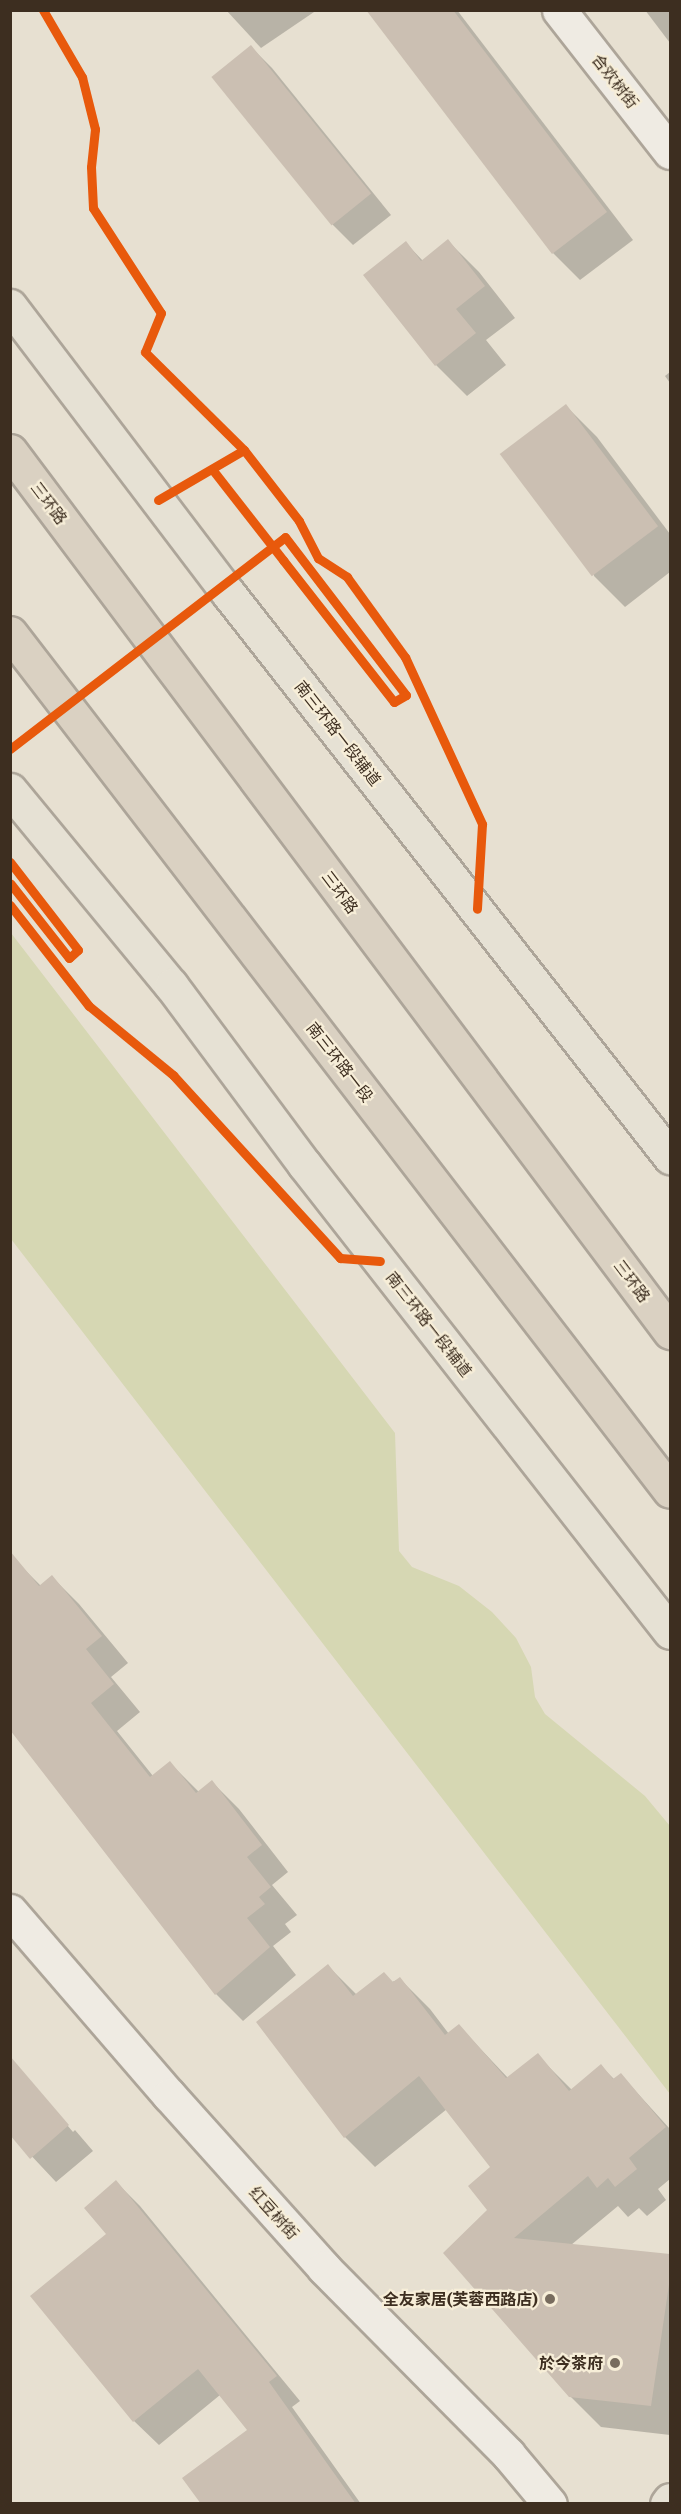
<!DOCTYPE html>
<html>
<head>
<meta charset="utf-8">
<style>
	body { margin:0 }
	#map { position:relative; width:681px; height:2514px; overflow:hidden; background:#e7e0d1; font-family:"IBM Plex Serif","Noto Sans SC",serif }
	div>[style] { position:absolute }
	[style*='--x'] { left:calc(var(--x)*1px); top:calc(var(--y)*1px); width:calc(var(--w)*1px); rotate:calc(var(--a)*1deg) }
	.green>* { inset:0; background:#d6d7b3 }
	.shadow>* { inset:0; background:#0003 }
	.building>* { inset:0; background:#cbbfb2; transform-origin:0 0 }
	.roads { filter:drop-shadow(2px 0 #ada599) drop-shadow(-2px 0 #ada599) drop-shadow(0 2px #ada599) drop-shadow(0 -2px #ada599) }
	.minor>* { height:33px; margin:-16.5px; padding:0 16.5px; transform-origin:16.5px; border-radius:16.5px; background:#efebe3 }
	.major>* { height:33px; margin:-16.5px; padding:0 16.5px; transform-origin:16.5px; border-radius:16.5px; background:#e6e1d4 }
	.highway>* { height:33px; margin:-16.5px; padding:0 16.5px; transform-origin:16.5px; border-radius:16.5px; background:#dad1c2 }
	.cycleway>* { height:9px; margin:-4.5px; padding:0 4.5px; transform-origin:4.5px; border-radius:4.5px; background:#e8590c }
	.dots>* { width:16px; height:16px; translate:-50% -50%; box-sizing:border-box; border:3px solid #f7eed8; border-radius:50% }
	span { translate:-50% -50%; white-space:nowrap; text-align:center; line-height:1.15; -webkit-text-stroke:4.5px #f7eed8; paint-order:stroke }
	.street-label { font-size:16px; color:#3d2e20 }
	.poi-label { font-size:16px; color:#3d2e20; font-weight:700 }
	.right { translate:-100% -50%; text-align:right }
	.frame { position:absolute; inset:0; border:12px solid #3d2e20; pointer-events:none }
</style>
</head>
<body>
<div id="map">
	<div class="green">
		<div style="clip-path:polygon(11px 933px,395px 1433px,399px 1551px,412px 1567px,459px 1586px,492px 1612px,516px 1638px,531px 1667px,535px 1697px,545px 1714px,645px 1796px,670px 1826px,670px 2094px,11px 1239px)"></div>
	</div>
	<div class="shadow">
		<div style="clip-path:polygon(226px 10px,317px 10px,261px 48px)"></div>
		<div style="clip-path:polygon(368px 10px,457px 10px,633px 240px,580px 280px,553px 253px)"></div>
		<div style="clip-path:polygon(645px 10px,670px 10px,670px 43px)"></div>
		<div style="clip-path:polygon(251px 47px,272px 68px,391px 215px,353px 245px,333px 225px)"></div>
		<div style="clip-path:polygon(448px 241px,479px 272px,515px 318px,486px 340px,506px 365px,467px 396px,436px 365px,365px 276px,406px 243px,423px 261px)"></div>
		<div style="clip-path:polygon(670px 372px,670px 383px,665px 376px)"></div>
		<div style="clip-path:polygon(566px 406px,597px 437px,670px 534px,670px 572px,625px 607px,594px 576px)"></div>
		<div style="clip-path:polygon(21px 1566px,41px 1586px,52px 1577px,79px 1604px,128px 1663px,111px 1677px,140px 1712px,117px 1731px,153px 1776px,170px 1763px,199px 1792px,212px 1782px,239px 1809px,288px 1872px,272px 1885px,297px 1915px,285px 1924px,291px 1932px,273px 1946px,296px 1975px,243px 2021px,216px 1994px,10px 1727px)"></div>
		<div style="clip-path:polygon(328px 1966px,357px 1995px,400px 1979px,430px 2009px,449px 2034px,459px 2026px,508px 2078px,537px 2055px,572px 2090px,601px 2066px,615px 2080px,621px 2075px,670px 2129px,670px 2179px,658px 2189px,666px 2200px,647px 2216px,639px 2208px,628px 2217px,618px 2206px,571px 2245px,670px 2255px,670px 2435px,601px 2427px,570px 2396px,489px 2210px,492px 2167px,447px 2109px,375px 2167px,345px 2137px)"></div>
		<div style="clip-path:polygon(10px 2058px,73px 2132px,75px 2130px,93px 2151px,56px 2182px,10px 2133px)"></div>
		<div style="clip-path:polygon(116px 2182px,140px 2206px,300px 2401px,292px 2407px,361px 2504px,203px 2504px,249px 2431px,220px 2395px,159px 2445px,134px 2421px,108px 2234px)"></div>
	</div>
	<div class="building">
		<div style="clip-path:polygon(366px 10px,453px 10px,607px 212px,552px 254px)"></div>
		<div style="left:251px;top:45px;width:191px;height:51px;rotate:51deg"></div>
		<div style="clip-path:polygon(448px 239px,485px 286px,456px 309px,476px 333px,435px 366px,363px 275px,406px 241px,421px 261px)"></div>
		<div style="left:566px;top:404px;width:153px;height:83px;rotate:53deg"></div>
		<div style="clip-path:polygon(10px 1551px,39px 1586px,52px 1575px,102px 1636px,86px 1649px,114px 1684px,91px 1703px,150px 1777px,170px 1761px,196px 1793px,212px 1780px,262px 1845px,247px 1857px,271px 1887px,259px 1897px,265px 1904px,247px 1918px,270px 1947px,215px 1995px,10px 1730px)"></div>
		<div style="clip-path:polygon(328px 1964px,353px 1996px,384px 1972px,393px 1982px,400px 1977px,445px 2035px,459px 2024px,506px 2078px,538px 2053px,569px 2091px,601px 2064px,613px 2079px,621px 2073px,666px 2127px,629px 2158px,637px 2169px,615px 2187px,608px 2178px,597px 2188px,588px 2176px,514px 2238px,670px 2254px,670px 2278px,651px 2406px,569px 2397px,443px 2253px,487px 2210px,468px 2186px,490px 2167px,419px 2076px,344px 2138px,256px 2022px)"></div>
		<div style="clip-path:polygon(10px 2056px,69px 2125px,30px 2159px,10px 2135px)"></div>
		<div style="clip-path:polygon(116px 2180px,277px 2376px,269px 2382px,356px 2504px,201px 2504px,182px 2478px,247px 2430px,198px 2369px,133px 2422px,30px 2296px,106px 2234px,84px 2208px)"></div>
	</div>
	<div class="roads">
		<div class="minor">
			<div style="--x:559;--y:10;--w:180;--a:52"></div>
			<div style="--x:10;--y:1911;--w:243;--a:49.2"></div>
			<div style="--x:169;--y:2095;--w:232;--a:48.1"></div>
			<div style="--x:324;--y:2268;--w:262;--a:45.3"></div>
			<div style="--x:508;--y:2454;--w:65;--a:50"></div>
		</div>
		<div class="major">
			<div style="--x:10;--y:306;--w:360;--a:52.8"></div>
			<div style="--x:228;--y:593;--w:717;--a:51.91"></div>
			<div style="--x:10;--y:790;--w:253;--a:50.5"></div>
			<div style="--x:171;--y:985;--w:223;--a:53.4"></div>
			<div style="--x:304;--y:1164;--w:594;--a:51.97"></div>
			<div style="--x:667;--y:2504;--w:5;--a:-53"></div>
		</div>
		<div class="highway">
			<div style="--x:10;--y:451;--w:1101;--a:53.16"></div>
			<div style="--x:10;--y:633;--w:1082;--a:52.43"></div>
		</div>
	</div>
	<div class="cycleway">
		<div style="--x:43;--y:10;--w:78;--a:59.8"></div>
		<div style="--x:82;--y:77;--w:54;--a:76"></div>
		<div style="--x:95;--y:129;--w:38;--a:96"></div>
		<div style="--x:91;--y:167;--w:41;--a:87.2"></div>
		<div style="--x:93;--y:208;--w:125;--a:57.1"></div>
		<div style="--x:161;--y:313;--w:42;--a:112.3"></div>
		<div style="--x:145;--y:352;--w:139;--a:44.7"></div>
		<div style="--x:244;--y:450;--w:90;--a:52.2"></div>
		<div style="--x:299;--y:521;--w:42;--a:62.8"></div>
		<div style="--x:318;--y:558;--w:35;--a:33"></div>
		<div style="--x:347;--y:577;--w:99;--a:54.1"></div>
		<div style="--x:405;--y:657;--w:184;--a:65.2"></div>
		<div style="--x:482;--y:824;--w:85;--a:93.4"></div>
		<div style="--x:158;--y:500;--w:99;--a:-30.2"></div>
		<div style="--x:10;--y:749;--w:347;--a:-37.6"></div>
		<div style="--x:285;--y:537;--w:199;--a:52.6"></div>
		<div style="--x:406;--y:695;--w:14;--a:150"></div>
		<div style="--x:394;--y:702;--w:180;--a:-128"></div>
		<div style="--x:283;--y:560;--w:115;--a:-128"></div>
		<div style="--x:10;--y:862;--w:111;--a:52.3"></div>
		<div style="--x:78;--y:950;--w:12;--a:138"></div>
		<div style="--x:69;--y:958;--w:95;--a:-128.2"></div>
		<div style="--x:10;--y:905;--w:128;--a:52"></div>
		<div style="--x:89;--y:1006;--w:109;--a:39.4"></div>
		<div style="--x:173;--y:1075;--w:248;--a:47.6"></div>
		<div style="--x:340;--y:1258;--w:40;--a:4.3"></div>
	</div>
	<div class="dots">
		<div style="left:550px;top:2299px;background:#786c5e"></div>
		<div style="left:615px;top:2363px;background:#786c5e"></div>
	</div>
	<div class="street-label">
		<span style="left:615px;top:81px;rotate:52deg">合欢树街</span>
		<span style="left:49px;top:503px;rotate:53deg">三环路</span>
		<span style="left:338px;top:733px;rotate:52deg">南三环路一段辅道</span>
		<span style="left:340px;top:892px;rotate:53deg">三环路</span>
		<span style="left:340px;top:1062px;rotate:52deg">南三环路一段</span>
		<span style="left:632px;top:1281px;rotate:53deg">三环路</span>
		<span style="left:429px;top:1324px;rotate:52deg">南三环路一段辅道</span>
		<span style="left:274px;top:2213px;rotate:48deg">红豆树街</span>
	</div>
	<div class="poi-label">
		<span class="right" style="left:538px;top:2299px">全友家居(芙蓉西路店)</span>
		<span class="right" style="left:603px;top:2363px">於今茶府</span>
	</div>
	<div class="frame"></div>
</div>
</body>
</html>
